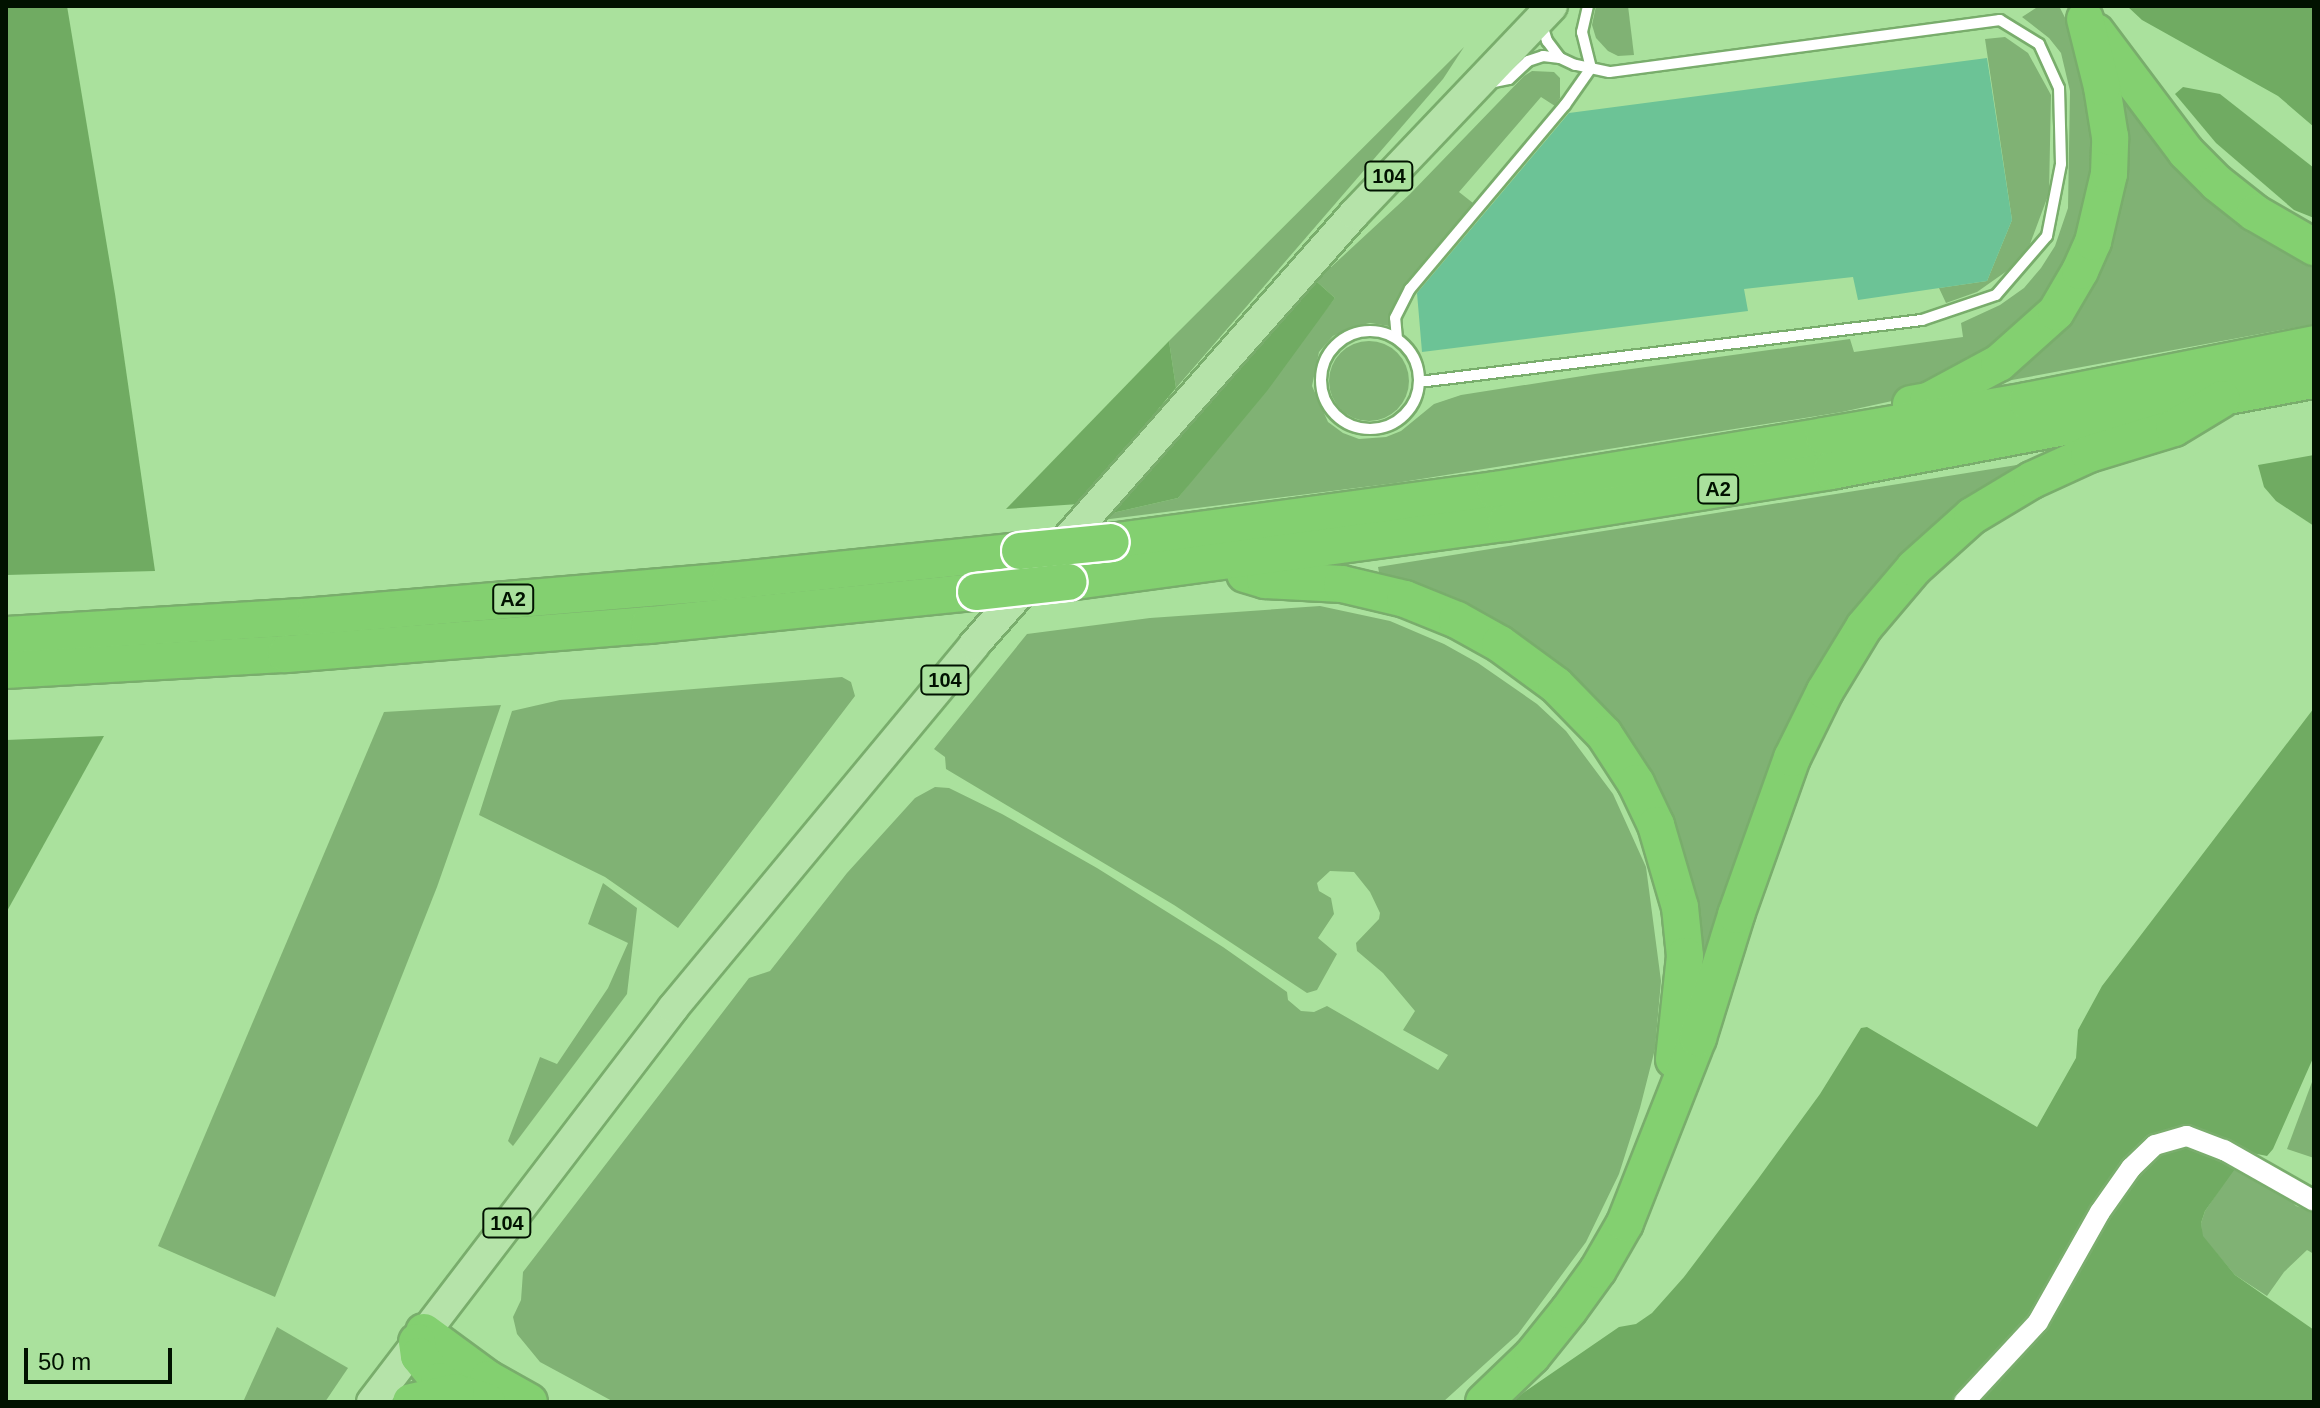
<!DOCTYPE html>
<html>
<head>
<meta charset="utf-8">
<style>
	body { margin:0 }
	#map { position:relative; width:2320px; height:1408px; overflow:hidden; background:#aae19d; font-family:Arial,sans-serif }
	div>[style] { position:absolute }
	[style*='--x'] { left:calc(var(--x)*1px); top:calc(var(--y)*1px); width:calc(var(--w)*1px); rotate:calc(var(--a)*1deg) }
	.green>* { inset:0; background:#80b274 }
	.round { border-radius:50% }
	.forest>* { inset:0; background:#70ab62 }
	.building>* { inset:0; background:#6cc396 }
	.roads { filter:drop-shadow(2px 0 #79ad6c) drop-shadow(-2px 0 #79ad6c) drop-shadow(0 2px #79ad6c) drop-shadow(0 -2px #79ad6c) }
	.lane>* { height:10px; margin:-5px; padding:0 5px; transform-origin:5px; border-radius:5px; background:#fff }
	.lane>.ring { margin:-5px; padding:0; box-sizing:content-box; background:none; border:10px solid #fff; border-radius:50% }
	.street>* { height:20px; margin:-10px; padding:0 10px; transform-origin:10px; border-radius:10px; background:#fff }
	.primary>* { height:30px; margin:-15px; padding:0 15px; transform-origin:15px; border-radius:15px; background:#b5e3a9 }
	.highway>* { height:36px; margin:-18px; padding:0 18px; transform-origin:18px; border-radius:18px; background:#83d070 }
	.bridges { filter:drop-shadow(2px 0 #fff) drop-shadow(-2px 0 #fff) drop-shadow(0 2px #fff) drop-shadow(0 -2px #fff) }
	.highway-bridge>* { height:36px; margin:-18px; padding:0 18px; transform-origin:18px; border-radius:18px; background:#83d070 }
	span { translate:-50% -50%; white-space:nowrap; text-align:center; line-height:1.15; -webkit-text-stroke:7px #aae19d; paint-order:stroke }
	.shield-label span { padding:2px 6px; background:#aae19d; border:2px solid; border-radius:6px; -webkit-text-stroke-width:0 }
	.shield-label { font-size:20px; color:#011200; font-weight:700 }
	.frame { position:absolute; inset:0; border:8px solid #011200; pointer-events:none }
	.scale { position:absolute; left:24px; top:1348px; width:148px; height:36px; box-sizing:border-box; border:4px solid #011200; border-top:0; padding-left:10px; font-size:24px; line-height:28px; white-space:nowrap; color:#011200; -webkit-text-stroke:6px #aae19d; paint-order:stroke }
</style>
</head>
<body>
<div id="map">
	<div class="green">
		<div style="clip-path:polygon(1596px 6px,1628px 6px,1634px 55px,1618px 56px,1608px 51px,1596px 38px,1592px 25px)"></div>
		<div style="clip-path:polygon(2039px 6px,2059px 6px,2077px 41px,2102px 144px,2063px 291px,1933px 392px,1842px 412px,1396px 483px,1102px 520px,1108px 514px,1178px 498px,1335px 298px,1316px 281px,1410px 194px,1524px 76px,1532px 71px,1554px 72px,1560px 78px,1560px 98px,1555px 106px,1541px 97px,1459px 192px,1473px 203px,1404px 290px,1389px 326px,1370px 323px,1353px 327px,1333px 336px,1319px 352px,1312px 386px,1328px 422px,1343px 433px,1359px 439px,1386px 437px,1401px 431px,1434px 404px,1461px 395px,1595px 374px,1850px 339px,1854px 352px,1963px 337px,1961px 323px,2000px 305px,2024px 288px,2041px 268px,2055px 246px,2068px 208px,2070px 91px,2061px 53px,2049px 38px,2022px 17px)"></div>
		<div style="clip-path:polygon(2005px 37px,2028px 53px,2051px 95px,2049px 193px,2030px 244px,2014px 266px,1977px 292px,1946px 303px,1939px 288px,1987px 281px,2012px 220px,1985px 39px)"></div>
		<div style="clip-path:polygon(1464px 47px,1443px 79px,1176px 388px,1169px 341px)"></div>
		<div style="clip-path:polygon(2111px 86px,2314px 261px,2314px 324px,2001px 382px,2090px 289px,2109px 251px,2123px 190px)"></div>
		<div class="round" style="left:1329px;top:341px;width:80px;height:80px"></div>
		<div style="clip-path:polygon(2042px 461px,1876px 601px,1704px 989px,1636px 758px,1381px 583px,1378px 567px)"></div>
		<div style="clip-path:polygon(1320px 606px,1390px 621px,1444px 644px,1478px 663px,1537px 704px,1566px 731px,1613px 794px,1646px 867px,1661px 981px,1655px 1049px,1640px 1108px,1619px 1174px,1586px 1242px,1518px 1334px,1443px 1402px,614px 1402px,540px 1362px,517px 1334px,513px 1317px,521px 1300px,523px 1272px,749px 978px,770px 971px,847px 873px,915px 798px,935px 787px,949px 788px,1002px 814px,1097px 868px,1223px 947px,1287px 992px,1288px 1000px,1301px 1011px,1314px 1012px,1327px 1006px,1438px 1070px,1448px 1055px,1403px 1030px,1415px 1011px,1383px 973px,1357px 951px,1356px 943px,1379px 919px,1380px 913px,1370px 892px,1354px 872px,1330px 871px,1317px 883px,1319px 891px,1331px 898px,1334px 914px,1318px 938px,1337px 954px,1317px 990px,1307px 993px,1174px 905px,946px 769px,945px 757px,934px 749px,1027px 634px,1150px 618px)"></div>
		<div style="clip-path:polygon(842px 677px,851px 682px,855px 696px,678px 928px,605px 877px,479px 815px,512px 711px,560px 700px)"></div>
		<div style="clip-path:polygon(501px 705px,437px 887px,275px 1297px,158px 1246px,384px 712px)"></div>
		<div style="clip-path:polygon(603px 883px,637px 908px,627px 994px,513px 1146px,508px 1141px,540px 1057px,557px 1064px,608px 988px,628px 943px,588px 924px)"></div>
		<div style="clip-path:polygon(2312px 1082px,2314px 1083px,2314px 1158px,2287px 1149px)"></div>
		<div style="clip-path:polygon(2237px 1164px,2272px 1180px,2296px 1206px,2314px 1212px,2314px 1254px,2307px 1250px,2284px 1272px,2267px 1296px,2235px 1275px,2202px 1236px,2201px 1223px,2205px 1211px)"></div>
		<div style="clip-path:polygon(277px 1327px,348px 1368px,325px 1402px,243px 1402px)"></div>
	</div>
	<div class="forest">
		<div style="clip-path:polygon(6px 6px,67px 6px,115px 294px,155px 571px,6px 575px)"></div>
		<div style="clip-path:polygon(2127px 6px,2314px 6px,2314px 127px,2278px 96px,2142px 20px)"></div>
		<div style="clip-path:polygon(2183px 87px,2220px 94px,2314px 168px,2314px 218px,2294px 210px,2216px 143px,2175px 94px)"></div>
		<div style="clip-path:polygon(1316px 281px,1335px 298px,1267px 391px,1178px 498px,1108px 514px)"></div>
		<div style="clip-path:polygon(1169px 341px,1176px 388px,1079px 504px,1006px 509px)"></div>
		<div style="clip-path:polygon(2314px 455px,2314px 526px,2276px 501px,2264px 487px,2258px 465px)"></div>
		<div style="clip-path:polygon(2314px 708px,2314px 1056px,2273px 1149px,2267px 1156px,2247px 1152px,2205px 1211px,2201px 1223px,2203px 1236px,2235px 1275px,2314px 1330px,2314px 1402px,1510px 1402px,1619px 1327px,1636px 1324px,1652px 1313px,1684px 1277px,1758px 1179px,1820px 1094px,1861px 1028px,1867px 1027px,2037px 1127px,2076px 1058px,2078px 1030px,2102px 986px)"></div>
		<div style="clip-path:polygon(104px 736px,6px 913px,6px 740px)"></div>
	</div>
	<div class="building">
		<div style="clip-path:polygon(1987px 58px,2012px 220px,1987px 281px,1858px 300px,1853px 277px,1744px 289px,1748px 311px,1422px 352px,1417px 293px,1569px 113px)"></div>
	</div>
	<div class="roads">
		<div class="lane">
			<div style="--x:1588;--y:6;--w:27;--a:103"></div>
			<div style="--x:1582;--y:32;--w:37;--a:76"></div>
			<div style="--x:1489;--y:83;--w:20;--a:-11"></div>
			<div style="--x:1509;--y:79;--w:26;--a:-43"></div>
			<div style="--x:1528;--y:61;--w:16;--a:-18"></div>
			<div style="--x:1543;--y:56;--w:17;--a:7"></div>
			<div class="ring" style="left:1321px;top:331px;width:88px;height:88px"></div>
			<div style="--x:1397;--y:339;--w:21;--a:-95"></div>
			<div style="--x:1395;--y:318;--w:33;--a:-63"></div>
			<div style="--x:1410;--y:289;--w:241;--a:-49.9"></div>
			<div style="--x:1565;--y:105;--w:45;--a:-54.9"></div>
			<div style="--x:1419;--y:382;--w:507;--a:-7.03"></div>
			<div style="--x:1922;--y:320;--w:78;--a:-18.7"></div>
			<div style="--x:1996;--y:295;--w:78;--a:-49.2"></div>
			<div style="--x:2047;--y:236;--w:73;--a:-79"></div>
			<div style="--x:2061;--y:164;--w:76;--a:-91.5"></div>
			<div style="--x:2059;--y:88;--w:48;--a:-114.4"></div>
			<div style="--x:2039;--y:44;--w:46;--a:-148.4"></div>
			<div style="--x:2000;--y:20;--w:394;--a:172.4"></div>
			<div style="--x:1609;--y:72;--w:35;--a:-168"></div>
			<div style="--x:1575;--y:65;--w:17;--a:-155"></div>
			<div style="--x:1560;--y:58;--w:21;--a:-127"></div>
			<div style="--x:1547;--y:41;--w:17;--a:-107"></div>
		</div>
		<div class="street">
			<div style="--x:1964;--y:1402;--w:109;--a:-47.2"></div>
			<div style="--x:2038;--y:1322;--w:126;--a:-60.6"></div>
			<div style="--x:2100;--y:1212;--w:54;--a:-54.8"></div>
			<div style="--x:2131;--y:1168;--w:33;--a:-44"></div>
			<div style="--x:2155;--y:1145;--w:33;--a:-16"></div>
			<div style="--x:2187;--y:1136;--w:40;--a:21"></div>
			<div style="--x:2224;--y:1150;--w:103;--a:29.5"></div>
		</div>
		<div class="primary">
			<div style="--x:372;--y:1402;--w:496;--a:-52.6"></div>
			<div style="--x:673;--y:1008;--w:472;--a:-50.3"></div>
			<div style="--x:974;--y:645;--w:575;--a:-48.6"></div>
			<div style="--x:1354;--y:214;--w:287;--a:-46.4"></div>
		</div>
		<div class="highway">
			<div style="--x:2096;--y:32;--w:150;--a:53.1"></div>
			<div style="--x:2186;--y:152;--w:44;--a:45"></div>
			<div style="--x:2217;--y:183;--w:48;--a:38.3"></div>
			<div style="--x:2255;--y:213;--w:68;--a:30"></div>
			<div style="--x:1911;--y:404;--w:17;--a:-10"></div>
			<div style="--x:1928;--y:401;--w:81;--a:-28.2"></div>
			<div style="--x:1999;--y:363;--w:76;--a:-41.8"></div>
			<div style="--x:2056;--y:312;--w:48;--a:-59.7"></div>
			<div style="--x:2080;--y:271;--w:32;--a:-66"></div>
			<div style="--x:2093;--y:242;--w:70;--a:-76.8"></div>
			<div style="--x:2109;--y:174;--w:37;--a:-88"></div>
			<div style="--x:2110;--y:137;--w:51;--a:-99.1"></div>
			<div style="--x:2102;--y:87;--w:70;--a:-104"></div>
			<div style="--x:1111;--y:542;--w:388;--a:-7.7"></div>
			<div style="--x:1495;--y:490;--w:333;--a:-9.3"></div>
			<div style="--x:1824;--y:436;--w:206;--a:-9.8"></div>
			<div style="--x:2027;--y:401;--w:293;--a:-11.2"></div>
			<div style="--x:1245;--y:574;--w:21;--a:17"></div>
			<div style="--x:1265;--y:580;--w:77;--a:3"></div>
			<div style="--x:1342;--y:584;--w:65;--a:13.4"></div>
			<div style="--x:1405;--y:599;--w:56;--a:22"></div>
			<div style="--x:1457;--y:620;--w:49;--a:29.2"></div>
			<div style="--x:1500;--y:644;--w:69;--a:36.2"></div>
			<div style="--x:1556;--y:685;--w:69;--a:45.6"></div>
			<div style="--x:1604;--y:734;--w:59;--a:56.9"></div>
			<div style="--x:1636;--y:783;--w:47;--a:64.5"></div>
			<div style="--x:1656;--y:825;--w:85;--a:73.7"></div>
			<div style="--x:1680;--y:907;--w:49;--a:84.2"></div>
			<div style="--x:1685;--y:956;--w:104;--a:96.1"></div>
			<div style="--x:1068;--y:582;--w:442;--a:-7.7"></div>
			<div style="--x:1506;--y:523;--w:329;--a:-9.1"></div>
			<div style="--x:1831;--y:471;--w:491;--a:-10.7"></div>
			<div style="--x:6;--y:635;--w:311;--a:-3.5"></div>
			<div style="--x:316;--y:616;--w:415;--a:-4.8"></div>
			<div style="--x:730;--y:581;--w:292;--a:-5.9"></div>
			<div style="--x:6;--y:670;--w:280;--a:-3.3"></div>
			<div style="--x:286;--y:654;--w:364;--a:-4.6"></div>
			<div style="--x:649;--y:625;--w:329;--a:-5.8"></div>
			<div style="--x:424;--y:1332;--w:79;--a:36.3"></div>
			<div style="--x:488;--y:1379;--w:47;--a:29.3"></div>
			<div style="--x:417;--y:1342;--w:14;--a:82"></div>
			<div style="--x:419;--y:1356;--w:32;--a:51"></div>
			<div style="--x:439;--y:1381;--w:20;--a:33"></div>
			<div style="--x:456;--y:1392;--w:33;--a:18"></div>
			<div style="--x:411;--y:1402;--w:46;--a:-12.5"></div>
			<div style="--x:1484;--y:1402;--w:66;--a:-43.8"></div>
			<div style="--x:1532;--y:1356;--w:59;--a:-51.2"></div>
			<div style="--x:1569;--y:1310;--w:49;--a:-54.1"></div>
			<div style="--x:1598;--y:1270;--w:54;--a:-60.1"></div>
			<div style="--x:1625;--y:1223;--w:199;--a:-68.5"></div>
			<div style="--x:1698;--y:1038;--w:129;--a:-72.8"></div>
			<div style="--x:1736;--y:915;--w:167;--a:-70.4"></div>
			<div style="--x:1792;--y:758;--w:75;--a:-63.8"></div>
			<div style="--x:1825;--y:691;--w:75;--a:-58.6"></div>
			<div style="--x:1864;--y:627;--w:77;--a:-49.7"></div>
			<div style="--x:1914;--y:568;--w:78;--a:-41.9"></div>
			<div style="--x:1972;--y:516;--w:70;--a:-31"></div>
			<div style="--x:2032;--y:480;--w:63;--a:-24.5"></div>
			<div style="--x:2089;--y:454;--w:89;--a:-17"></div>
			<div style="--x:2174;--y:428;--w:56;--a:-31.1"></div>
		</div>
	</div>
	<div class="bridges">
		<div class="highway-bridge">
			<div style="--x:1020;--y:551;--w:91;--a:-5.6"></div>
			<div style="--x:976;--y:592;--w:93;--a:-6.2"></div>
		</div>
	</div>
	<div class="shield-label">
		<span style="left:1389px;top:176px">104</span>
		<span style="left:1718px;top:489px">A2</span>
		<span style="left:513px;top:599px">A2</span>
		<span style="left:945px;top:680px">104</span>
		<span style="left:507px;top:1223px">104</span>
	</div>
	<div class="frame"></div>
	<div class="scale">50 m</div>
</div>
</body>
</html>
